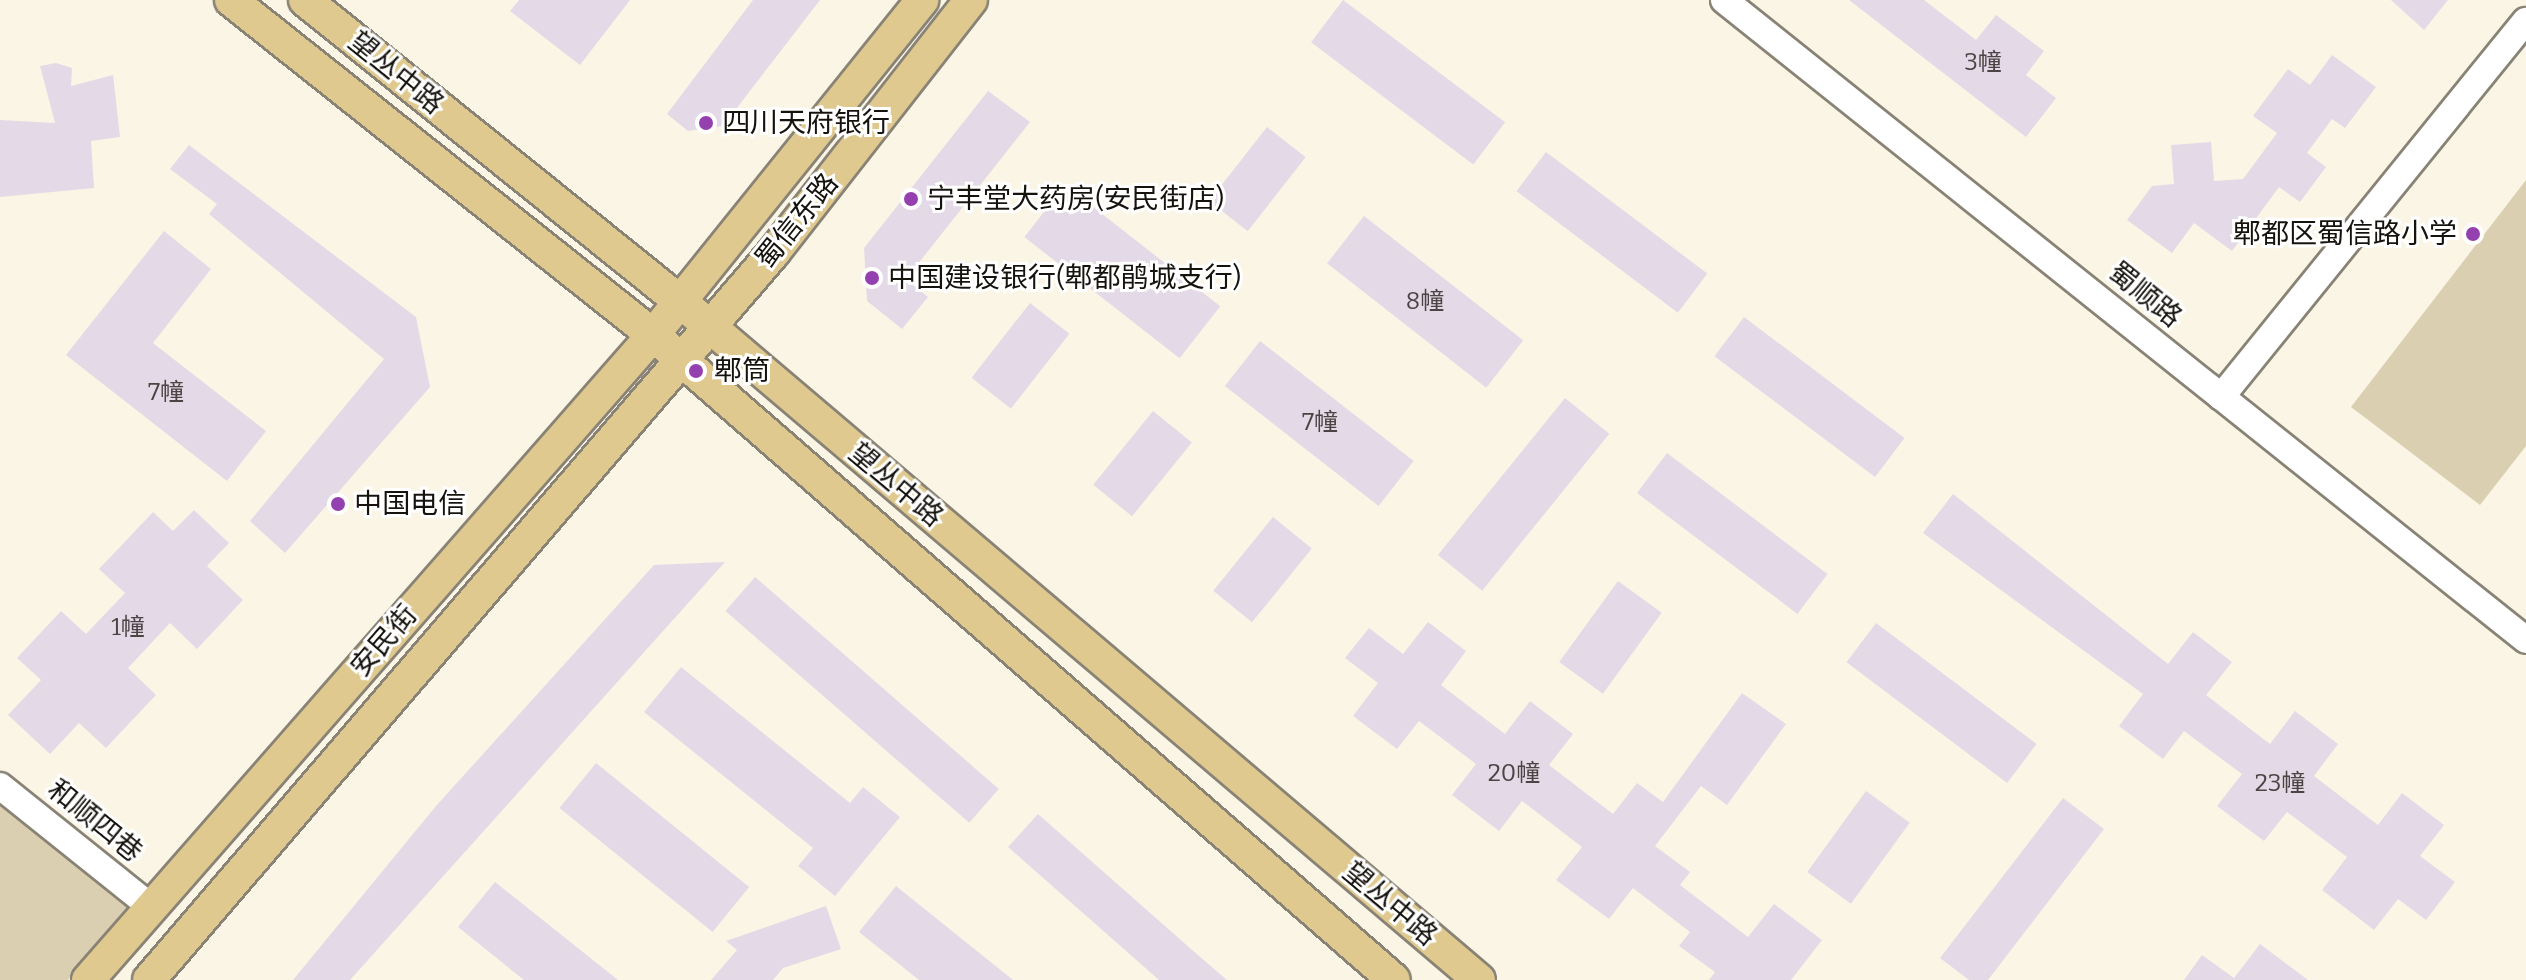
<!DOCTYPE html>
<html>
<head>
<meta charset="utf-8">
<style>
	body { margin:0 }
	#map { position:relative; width:2526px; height:980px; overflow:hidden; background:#fbf5e6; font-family:Bitter,"Noto Sans SC",serif }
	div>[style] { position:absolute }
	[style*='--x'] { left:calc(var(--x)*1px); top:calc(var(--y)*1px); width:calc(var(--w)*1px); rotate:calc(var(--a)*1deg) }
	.green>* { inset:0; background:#dbcfb1 }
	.building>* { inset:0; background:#e4dae7; transform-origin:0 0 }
	.roads { filter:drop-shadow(2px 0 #898376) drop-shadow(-2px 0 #898376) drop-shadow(0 2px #898376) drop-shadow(0 -2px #898376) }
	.minor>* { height:26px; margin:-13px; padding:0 13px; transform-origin:13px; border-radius:13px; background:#fff }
	.major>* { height:32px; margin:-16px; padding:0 16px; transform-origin:16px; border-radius:16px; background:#dfc98f }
	.dots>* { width:22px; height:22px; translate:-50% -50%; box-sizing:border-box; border:4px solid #fff; border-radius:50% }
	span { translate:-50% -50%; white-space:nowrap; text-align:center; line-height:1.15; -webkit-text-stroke:6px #fff; paint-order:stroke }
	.number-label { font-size:24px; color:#4a4544 }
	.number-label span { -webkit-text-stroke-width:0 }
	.street-label { font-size:28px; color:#16130e }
	.poi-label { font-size:28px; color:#16130e }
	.left { translate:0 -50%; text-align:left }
	.right { translate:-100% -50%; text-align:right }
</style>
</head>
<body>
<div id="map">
	<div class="green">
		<div style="clip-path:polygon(2526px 180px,2526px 446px,2480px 505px,2351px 407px)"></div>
		<div style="clip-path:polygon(0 795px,134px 902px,68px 980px,0 980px)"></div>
	</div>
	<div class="building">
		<div style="clip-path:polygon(519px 0,630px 0,580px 65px,510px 11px)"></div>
		<div style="clip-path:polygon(753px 0,820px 0,723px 126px,688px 131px,667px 114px)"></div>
		<div style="left:1343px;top:0;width:203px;height:53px;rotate:37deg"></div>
		<div style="clip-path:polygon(1849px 0,1924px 0,1976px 40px,1996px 15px,2044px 51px,2026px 75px,2056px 98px,2026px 137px)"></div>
		<div style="clip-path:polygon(2391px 0,2448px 0,2424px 30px)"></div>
		<div style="clip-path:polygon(2332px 55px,2376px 87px,2345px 128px,2332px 119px,2307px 153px,2326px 167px,2300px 202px,2279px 187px,2232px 251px,2194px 223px,2172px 253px,2127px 220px,2152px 186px,2174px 184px,2171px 145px,2211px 142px,2214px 181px,2243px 179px,2277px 133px,2253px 116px,2288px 69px,2310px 85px)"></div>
		<div style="clip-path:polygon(56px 63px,72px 68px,71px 86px,113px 75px,120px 137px,91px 141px,94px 188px,0 197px,0 120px,55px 123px,40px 66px)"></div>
		<div style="clip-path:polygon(988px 91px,1030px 122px,906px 279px,928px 297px,902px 329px,867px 301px,864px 248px)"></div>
		<div style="left:1267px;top:127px;width:49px;height:94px;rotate:38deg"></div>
		<div style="clip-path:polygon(189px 145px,416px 317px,430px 387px,285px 553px,250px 521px,384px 359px,209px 214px,217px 204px,170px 169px)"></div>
		<div style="left:1546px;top:152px;width:202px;height:49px;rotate:37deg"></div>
		<div style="left:1065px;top:185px;width:197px;height:66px;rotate:38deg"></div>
		<div style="left:1364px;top:216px;width:202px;height:60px;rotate:38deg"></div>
		<div style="clip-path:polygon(164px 231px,211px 269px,153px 343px,266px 431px,227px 481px,66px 355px)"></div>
		<div style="left:1030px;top:303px;width:50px;height:95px;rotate:38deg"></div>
		<div style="left:1744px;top:317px;width:201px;height:49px;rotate:37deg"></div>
		<div style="left:1260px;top:341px;width:195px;height:57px;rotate:38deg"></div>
		<div style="left:1565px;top:398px;width:57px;height:202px;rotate:39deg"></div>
		<div style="left:1153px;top:411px;width:50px;height:95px;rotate:39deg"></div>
		<div style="left:1667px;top:453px;width:201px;height:50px;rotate:37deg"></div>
		<div style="clip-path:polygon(1953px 494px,2168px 664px,2193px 632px,2232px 662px,2206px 695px,2270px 744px,2295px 711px,2338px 744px,2314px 776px,2378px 825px,2402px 793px,2444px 825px,2420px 856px,2455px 882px,2426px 920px,2398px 899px,2374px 930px,2322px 890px,2347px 857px,2287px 812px,2264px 841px,2217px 806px,2242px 774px,2184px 731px,2163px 759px,2119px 726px,2143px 694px,1923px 533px)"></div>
		<div style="clip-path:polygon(194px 510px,229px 543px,207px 566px,243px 600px,197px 649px,170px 623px,128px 668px,156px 695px,106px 748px,79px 723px,50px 754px,8px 715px,41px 680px,17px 658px,61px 611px,86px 634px,125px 593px,99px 569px,153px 512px,173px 531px)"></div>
		<div style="left:1273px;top:517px;width:50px;height:95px;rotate:39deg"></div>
		<div style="clip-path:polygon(725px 562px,350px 980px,293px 980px,436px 806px,654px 565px)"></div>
		<div style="left:755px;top:577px;width:323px;height:45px;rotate:41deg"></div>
		<div style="left:1618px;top:581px;width:54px;height:100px;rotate:36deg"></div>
		<div style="clip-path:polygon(1428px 622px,1466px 651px,1441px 685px,1505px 734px,1530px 701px,1573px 734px,1549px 765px,1613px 814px,1637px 783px,1663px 802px,1742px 693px,1786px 724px,1727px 805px,1701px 786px,1655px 846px,1690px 872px,1680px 885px,1748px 937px,1774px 904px,1822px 940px,1791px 980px,1709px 980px,1715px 972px,1679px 946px,1690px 932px,1633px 888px,1609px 919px,1556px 880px,1582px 847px,1522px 801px,1499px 831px,1452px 795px,1476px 764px,1419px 721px,1397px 749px,1353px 716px,1378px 683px,1345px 658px,1369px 628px,1403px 654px)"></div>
		<div style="left:1876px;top:623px;width:201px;height:49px;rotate:37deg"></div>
		<div style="clip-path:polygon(681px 667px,850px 803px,863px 787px,900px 817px,835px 896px,798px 866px,813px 848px,644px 712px)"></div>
		<div style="left:596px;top:763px;width:197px;height:58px;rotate:39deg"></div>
		<div style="left:1866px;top:791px;width:54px;height:100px;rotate:36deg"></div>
		<div style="clip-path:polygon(2063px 798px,2104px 829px,1988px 980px,1969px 980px,1940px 958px)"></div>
		<div style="clip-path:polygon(1038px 814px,1191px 949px,1227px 980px,1159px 980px,1008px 847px)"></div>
		<div style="clip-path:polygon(495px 882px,618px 980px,524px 980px,458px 927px)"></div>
		<div style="clip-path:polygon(896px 886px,1013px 980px,919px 980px,859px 932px)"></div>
		<div style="clip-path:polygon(826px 906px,841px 949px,783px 968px,773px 980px,711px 980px,737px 950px,726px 941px)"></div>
		<div style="clip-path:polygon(2260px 944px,2308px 980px,2184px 980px,2202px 955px,2234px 978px)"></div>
	</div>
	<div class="roads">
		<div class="minor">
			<div style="--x:1724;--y:0;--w:1026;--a:38.59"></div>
			<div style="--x:2221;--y:397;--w:484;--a:-51"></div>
			<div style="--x:0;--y:786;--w:192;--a:38.7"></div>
		</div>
		<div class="major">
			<div style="--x:231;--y:0;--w:539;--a:38.44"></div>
			<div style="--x:653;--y:335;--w:982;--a:41.04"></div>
			<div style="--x:305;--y:0;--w:482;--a:38.8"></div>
			<div style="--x:681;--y:302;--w:1047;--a:40.35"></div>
			<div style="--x:88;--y:980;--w:857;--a:-48.78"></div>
			<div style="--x:653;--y:335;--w:430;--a:-51.2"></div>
			<div style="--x:149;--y:980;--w:959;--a:-49.35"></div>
			<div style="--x:774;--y:252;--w:320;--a:-52"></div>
		</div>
	</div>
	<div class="dots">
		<div style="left:706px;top:123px;background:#9440ae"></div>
		<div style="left:911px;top:199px;background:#9440ae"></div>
		<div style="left:2473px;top:234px;background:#9440ae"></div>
		<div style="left:872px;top:278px;background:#9440ae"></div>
		<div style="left:696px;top:371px;background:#9440ae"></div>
		<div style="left:338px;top:504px;background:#9440ae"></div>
	</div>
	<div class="number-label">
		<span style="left:1983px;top:63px">3幢</span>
		<span style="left:1425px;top:302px">8幢</span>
		<span style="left:166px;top:393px">7幢</span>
		<span style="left:1320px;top:423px">7幢</span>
		<span style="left:128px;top:628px">1幢</span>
		<span style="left:1514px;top:774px">20幢</span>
		<span style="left:2280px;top:784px">23幢</span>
	</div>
	<div class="street-label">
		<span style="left:396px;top:73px;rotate:39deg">望丛中路</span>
		<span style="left:797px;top:221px;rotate:-51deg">蜀信东路</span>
		<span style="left:2145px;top:295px;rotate:39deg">蜀顺路</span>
		<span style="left:896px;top:485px;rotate:40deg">望丛中路</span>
		<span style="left:384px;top:641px;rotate:-49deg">安民街</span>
		<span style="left:95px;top:821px;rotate:39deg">和顺四巷</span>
		<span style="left:1390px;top:904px;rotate:40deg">望丛中路</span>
	</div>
	<div class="poi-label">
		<span class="left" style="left:722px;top:123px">四川天府银行</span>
		<span class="left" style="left:927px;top:199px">宁丰堂大药房(安民街店)</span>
		<span class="right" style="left:2457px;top:234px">郫都区蜀信路小学</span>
		<span class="left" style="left:888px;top:278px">中国建设银行(郫都鹃城支行)</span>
		<span class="left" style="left:714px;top:371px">郫筒</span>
		<span class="left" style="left:354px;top:504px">中国电信</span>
	</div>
</div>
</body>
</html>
